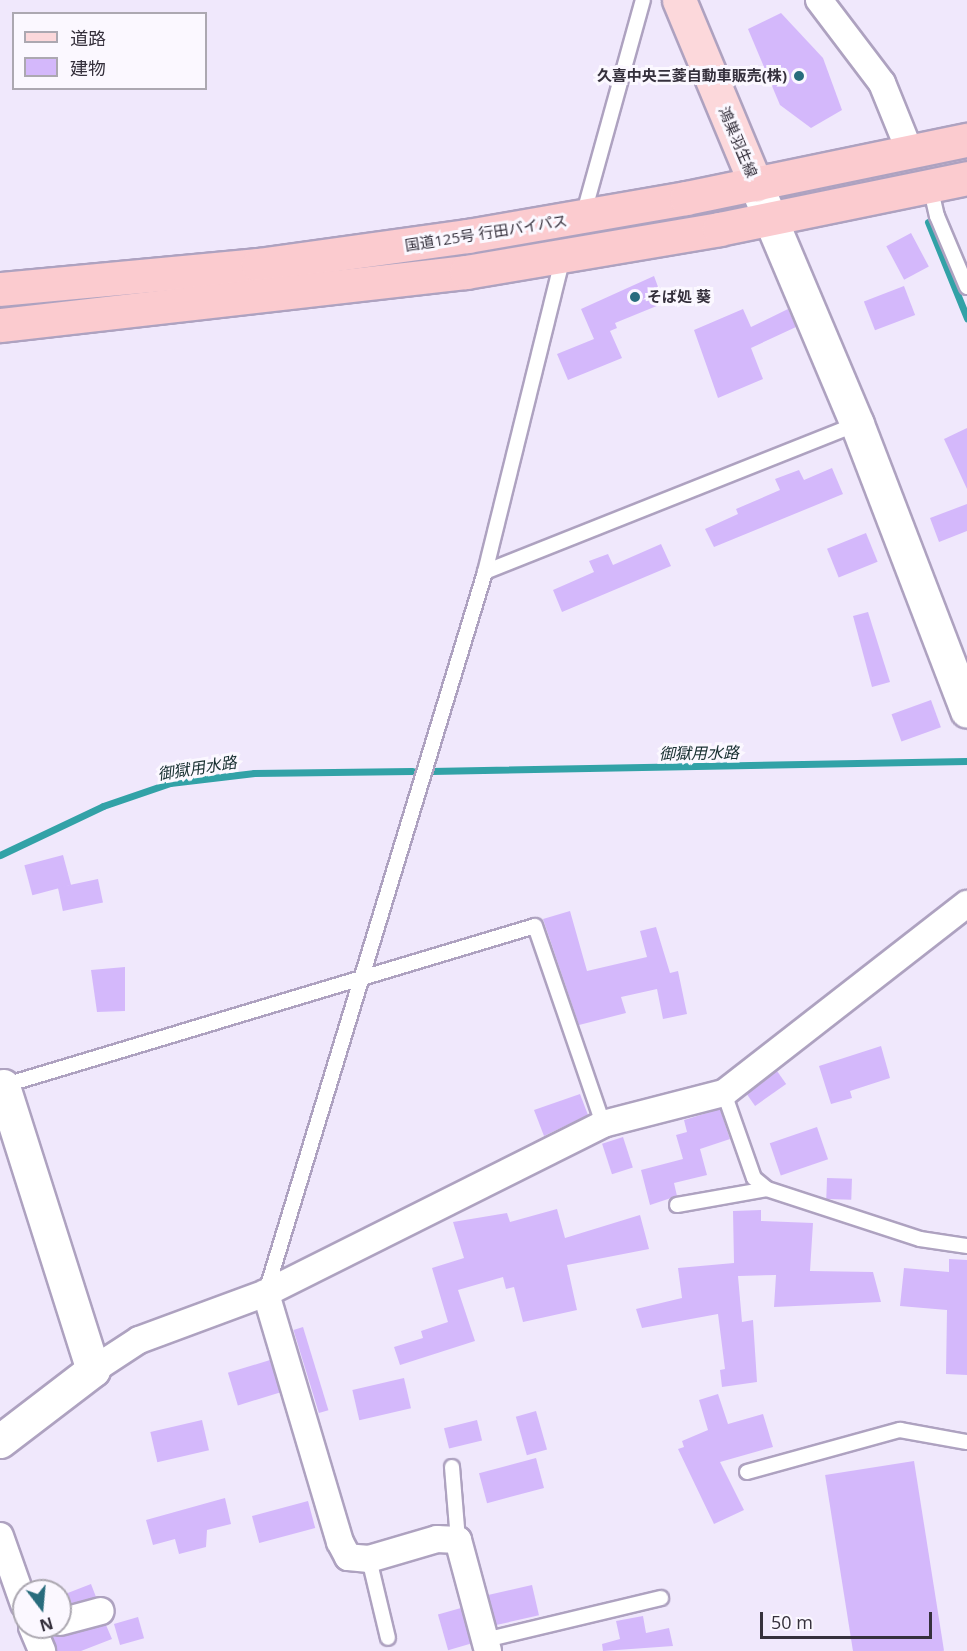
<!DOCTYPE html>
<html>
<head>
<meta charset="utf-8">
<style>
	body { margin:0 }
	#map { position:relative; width:967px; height:1651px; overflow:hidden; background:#f0e8fc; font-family:"Open Sans","Noto Sans JP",sans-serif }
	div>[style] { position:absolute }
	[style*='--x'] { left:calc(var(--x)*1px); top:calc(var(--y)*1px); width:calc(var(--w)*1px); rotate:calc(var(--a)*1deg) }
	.stream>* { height:7px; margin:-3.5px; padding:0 3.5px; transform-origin:3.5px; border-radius:3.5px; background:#32a2a7 }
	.building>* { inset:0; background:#d4b8fb; transform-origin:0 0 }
	.roads { filter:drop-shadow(2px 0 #aea2c0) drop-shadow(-2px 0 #aea2c0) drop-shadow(0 2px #aea2c0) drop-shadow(0 -2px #aea2c0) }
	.service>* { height:14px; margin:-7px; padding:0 7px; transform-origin:7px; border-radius:7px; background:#fff }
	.minor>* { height:26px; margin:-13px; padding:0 13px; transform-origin:13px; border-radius:13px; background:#fff }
	.tertiary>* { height:33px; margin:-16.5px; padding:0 16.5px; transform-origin:16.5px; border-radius:16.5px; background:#fff }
	.primary>* { height:33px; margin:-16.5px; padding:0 16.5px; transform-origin:16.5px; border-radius:16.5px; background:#fcd8db }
	.trunk>* { height:33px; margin:-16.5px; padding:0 16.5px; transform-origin:16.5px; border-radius:16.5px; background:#fbcbcf }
	.dots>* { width:16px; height:16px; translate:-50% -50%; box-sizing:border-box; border:3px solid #fbf8ff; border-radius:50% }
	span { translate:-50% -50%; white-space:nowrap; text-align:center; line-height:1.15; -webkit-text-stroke:6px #fbf8ff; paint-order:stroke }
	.poi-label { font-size:15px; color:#35303c; font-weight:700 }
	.right { translate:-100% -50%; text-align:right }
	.left { translate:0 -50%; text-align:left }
	.street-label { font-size:15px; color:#35303c }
	.water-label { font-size:16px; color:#162e2f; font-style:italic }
	.legend { position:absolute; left:12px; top:12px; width:195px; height:78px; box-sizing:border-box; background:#fbf8ff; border:2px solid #aca8b1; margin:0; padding:8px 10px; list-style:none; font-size:18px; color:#35303c }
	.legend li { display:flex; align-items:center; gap:12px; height:30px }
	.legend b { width:30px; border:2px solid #aca8b1 }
	.north { position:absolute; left:12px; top:1579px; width:60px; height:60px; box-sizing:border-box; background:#fbf8ff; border:2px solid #aca8b1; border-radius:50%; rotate:164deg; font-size:16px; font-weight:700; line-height:24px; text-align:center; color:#35303c }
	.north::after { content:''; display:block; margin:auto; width:21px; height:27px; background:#286c7d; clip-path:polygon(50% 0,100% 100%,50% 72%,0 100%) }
	.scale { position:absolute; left:760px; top:1612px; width:172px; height:27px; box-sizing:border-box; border:3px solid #35303c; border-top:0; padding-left:8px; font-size:18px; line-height:21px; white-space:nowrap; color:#35303c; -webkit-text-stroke:4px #fbf8ff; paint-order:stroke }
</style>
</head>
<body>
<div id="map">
	<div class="stream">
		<div style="--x:928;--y:222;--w:104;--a:67.9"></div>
		<div style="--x:431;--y:771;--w:536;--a:-1.07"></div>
		<div style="--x:0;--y:855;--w:114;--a:-25.4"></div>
		<div style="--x:103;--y:806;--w:71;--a:-18.9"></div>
		<div style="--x:170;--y:783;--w:85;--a:-6.8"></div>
		<div style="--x:254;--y:773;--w:158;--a:-0.7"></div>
	</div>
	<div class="building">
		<div style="clip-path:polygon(781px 13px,823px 58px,842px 110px,811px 128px,780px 105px,748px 29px)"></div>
		<div style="left:911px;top:233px;width:38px;height:28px;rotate:62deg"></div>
		<div style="clip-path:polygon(654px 276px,664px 303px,615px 323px,617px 328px,610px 331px,622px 358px,568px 380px,557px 354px,594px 339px,581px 309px)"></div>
		<div style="left:904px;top:286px;width:31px;height:43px;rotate:69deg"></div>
		<div style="clip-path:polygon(743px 309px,751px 327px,788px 309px,796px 327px,751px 348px,763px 379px,718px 398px,694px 330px)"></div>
		<div style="clip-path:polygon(967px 428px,967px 489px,944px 439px)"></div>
		<div style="clip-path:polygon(832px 468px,843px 494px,714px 547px,705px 529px,738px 514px,736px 509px,780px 490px,775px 479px,799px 470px,804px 480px)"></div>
		<div style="clip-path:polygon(967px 504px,967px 531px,939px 542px,930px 518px)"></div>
		<div style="left:866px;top:533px;width:31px;height:42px;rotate:68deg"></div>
		<div style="clip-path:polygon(661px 544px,671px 566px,562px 612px,553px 590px,594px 572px,589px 561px,608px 554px,613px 565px)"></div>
		<div style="clip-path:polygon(868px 612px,890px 682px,872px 687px,853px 616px)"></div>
		<div style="left:931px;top:700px;width:29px;height:42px;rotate:70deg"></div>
		<div style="left:63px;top:855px;width:31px;height:40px;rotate:75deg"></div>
		<div style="left:98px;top:879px;width:24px;height:41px;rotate:78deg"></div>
		<div style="clip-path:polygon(570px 911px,587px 971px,647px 957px,640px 931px,656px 927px,670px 973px,678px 971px,687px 1014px,663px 1019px,657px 989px,621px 997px,626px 1013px,579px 1025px,543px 919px)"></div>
		<div style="clip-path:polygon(125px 967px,125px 1011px,97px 1012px,91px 970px)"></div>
		<div style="clip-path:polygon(881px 1046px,890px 1078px,850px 1091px,852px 1098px,831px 1104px,819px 1066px)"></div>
		<div style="left:777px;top:1071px;width:16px;height:38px;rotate:55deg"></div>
		<div style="clip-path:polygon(580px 1094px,588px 1115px,544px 1136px,534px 1110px)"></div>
		<div style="clip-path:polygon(720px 1109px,730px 1139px,700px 1149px,707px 1175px,674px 1183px,677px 1196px,650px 1205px,641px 1170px,683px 1159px,676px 1135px,687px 1132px,684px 1120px)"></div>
		<div style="left:817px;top:1127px;width:34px;height:50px;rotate:71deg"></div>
		<div style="left:623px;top:1137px;width:32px;height:22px;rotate:72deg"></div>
		<div style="left:827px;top:1178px;width:25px;height:21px;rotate:2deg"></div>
		<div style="clip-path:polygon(557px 1209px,565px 1238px,640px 1215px,649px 1249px,567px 1265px,577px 1310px,523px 1322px,514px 1287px,506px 1289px,503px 1277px,458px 1290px,475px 1341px,400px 1365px,394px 1347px,423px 1338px,421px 1331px,448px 1322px,432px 1268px,464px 1258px,453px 1222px,507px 1213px,510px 1222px)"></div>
		<div style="clip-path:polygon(761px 1210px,761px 1221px,813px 1223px,810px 1271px,873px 1272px,881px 1302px,774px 1307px,776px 1275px,738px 1276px,742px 1322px,753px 1320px,757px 1382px,722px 1387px,720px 1370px,725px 1369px,718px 1314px,642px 1328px,636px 1309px,682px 1298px,678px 1268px,734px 1263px,733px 1211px)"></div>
		<div style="clip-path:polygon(949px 1259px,967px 1260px,967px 1375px,946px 1374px,947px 1310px,900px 1306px,904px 1268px,949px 1272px)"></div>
		<div style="left:303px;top:1327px;width:87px;height:10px;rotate:73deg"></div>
		<div style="left:270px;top:1360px;width:34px;height:44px;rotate:73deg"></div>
		<div style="left:404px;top:1378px;width:31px;height:53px;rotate:77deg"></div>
		<div style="clip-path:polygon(718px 1394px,728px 1424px,763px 1414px,773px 1447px,720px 1462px,744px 1510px,714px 1524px,678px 1449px,684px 1447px,682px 1441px,708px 1430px,699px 1400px)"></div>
		<div style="left:536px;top:1411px;width:40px;height:21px;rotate:74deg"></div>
		<div style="left:202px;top:1420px;width:31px;height:53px;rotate:77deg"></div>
		<div style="left:477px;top:1420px;width:21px;height:34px;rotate:76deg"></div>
		<div style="left:536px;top:1458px;width:31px;height:59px;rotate:75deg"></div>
		<div style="left:914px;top:1461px;width:192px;height:90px;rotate:81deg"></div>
		<div style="clip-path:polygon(225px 1498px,231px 1524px,207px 1530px,206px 1547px,179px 1554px,175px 1539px,153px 1545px,146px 1520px)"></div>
		<div style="left:308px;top:1501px;width:28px;height:58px;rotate:75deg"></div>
		<div style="clip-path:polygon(91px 1584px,96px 1597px,60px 1606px,60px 1596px)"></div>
		<div style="left:532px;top:1585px;width:31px;height:45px;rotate:77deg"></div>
		<div style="left:461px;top:1608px;width:37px;height:24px;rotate:74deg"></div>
		<div style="clip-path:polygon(643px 1616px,646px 1633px,669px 1628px,673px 1646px,603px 1651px,602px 1644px,620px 1639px,616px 1621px)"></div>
		<div style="left:138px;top:1617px;width:22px;height:25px;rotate:74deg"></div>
		<div style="clip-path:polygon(106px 1625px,112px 1639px,81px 1651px,57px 1651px,51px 1635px,64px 1636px)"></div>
	</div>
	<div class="roads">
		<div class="service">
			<div style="--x:930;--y:186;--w:31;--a:77"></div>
			<div style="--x:937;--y:216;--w:77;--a:67.1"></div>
			<div style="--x:583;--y:216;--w:224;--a:-74.5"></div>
			<div style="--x:485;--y:572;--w:400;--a:-21.7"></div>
			<div style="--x:2;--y:1086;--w:556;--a:-16.71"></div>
			<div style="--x:535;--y:926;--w:209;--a:71"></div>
			<div style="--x:724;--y:1093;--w:90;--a:70.6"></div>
			<div style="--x:754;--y:1178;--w:17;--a:40"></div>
			<div style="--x:767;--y:1189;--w:161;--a:18.1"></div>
			<div style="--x:920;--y:1239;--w:48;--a:8.5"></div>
			<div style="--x:677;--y:1205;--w:91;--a:-10.1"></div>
			<div style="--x:266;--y:1292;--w:753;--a:-73.08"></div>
			<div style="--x:485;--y:572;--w:325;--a:-76.1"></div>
			<div style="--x:452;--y:1467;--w:73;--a:85.3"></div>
			<div style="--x:747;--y:1472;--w:159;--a:-15.4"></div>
			<div style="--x:900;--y:1430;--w:68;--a:10.2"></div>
			<div style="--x:369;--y:1559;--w:81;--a:76.5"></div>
			<div style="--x:485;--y:1640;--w:181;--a:-13.4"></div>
		</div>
		<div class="minor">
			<div style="--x:819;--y:0;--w:104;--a:52.8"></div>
			<div style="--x:882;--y:83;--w:74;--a:67.9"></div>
			<div style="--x:93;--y:1370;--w:55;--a:-33.1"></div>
			<div style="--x:139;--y:1340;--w:135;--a:-20.3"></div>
			<div style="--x:0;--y:1536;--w:72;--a:70.6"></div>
			<div style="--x:60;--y:1622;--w:42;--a:-15"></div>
			<div style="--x:32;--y:1627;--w:26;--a:67"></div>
			<div style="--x:488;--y:1651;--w:115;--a:-105.1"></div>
			<div style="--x:458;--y:1540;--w:21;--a:-177"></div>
			<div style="--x:437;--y:1539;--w:71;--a:163.6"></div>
			<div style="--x:369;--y:1559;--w:21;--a:-175"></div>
			<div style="--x:348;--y:1557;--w:17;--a:-118"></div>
			<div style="--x:340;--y:1542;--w:260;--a:-106.6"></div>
			<div style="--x:266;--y:1293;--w:377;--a:-26.6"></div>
			<div style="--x:603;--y:1124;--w:125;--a:-14.4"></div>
			<div style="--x:724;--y:1093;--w:308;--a:-37.9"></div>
		</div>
		<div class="tertiary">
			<div style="--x:756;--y:185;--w:259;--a:67.1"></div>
			<div style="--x:857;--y:424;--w:307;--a:69"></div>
			<div style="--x:0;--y:1441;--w:117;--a:-37.4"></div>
			<div style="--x:93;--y:1370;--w:298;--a:-107.6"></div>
		</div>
		<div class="primary">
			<div style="--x:679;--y:0;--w:200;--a:67.4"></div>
		</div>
		<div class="trunk">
			<div style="--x:0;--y:289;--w:259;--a:-5.3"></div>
			<div style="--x:258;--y:265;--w:212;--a:-7.9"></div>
			<div style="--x:468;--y:236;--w:221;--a:-9.9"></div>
			<div style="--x:686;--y:198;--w:287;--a:-11.7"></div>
			<div style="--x:0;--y:325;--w:469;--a:-6.5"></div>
			<div style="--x:466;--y:272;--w:257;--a:-9.6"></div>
			<div style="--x:719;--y:229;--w:253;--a:-11.6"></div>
		</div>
	</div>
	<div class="dots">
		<div style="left:799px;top:76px;background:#286c7d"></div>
		<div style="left:635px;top:297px;background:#286c7d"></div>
	</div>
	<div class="poi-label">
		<span class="right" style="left:787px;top:76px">久喜中央三菱自動車販売(株)</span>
		<span class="left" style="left:647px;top:297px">そば処 葵</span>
	</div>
	<div class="street-label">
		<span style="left:738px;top:142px;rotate:67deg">鴻巣羽生線</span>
		<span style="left:486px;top:233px;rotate:-9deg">国道125号 行田バイパス</span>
	</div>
	<div class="water-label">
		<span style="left:699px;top:753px;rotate:-1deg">御獄用水路</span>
		<span style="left:197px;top:768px;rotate:-9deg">御獄用水路</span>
	</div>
	<ul class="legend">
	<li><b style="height:8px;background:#fcd8db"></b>道路</li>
	<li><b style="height:16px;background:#d4b8fb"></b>建物</li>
	</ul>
	<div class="north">N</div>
	<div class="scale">50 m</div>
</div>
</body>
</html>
